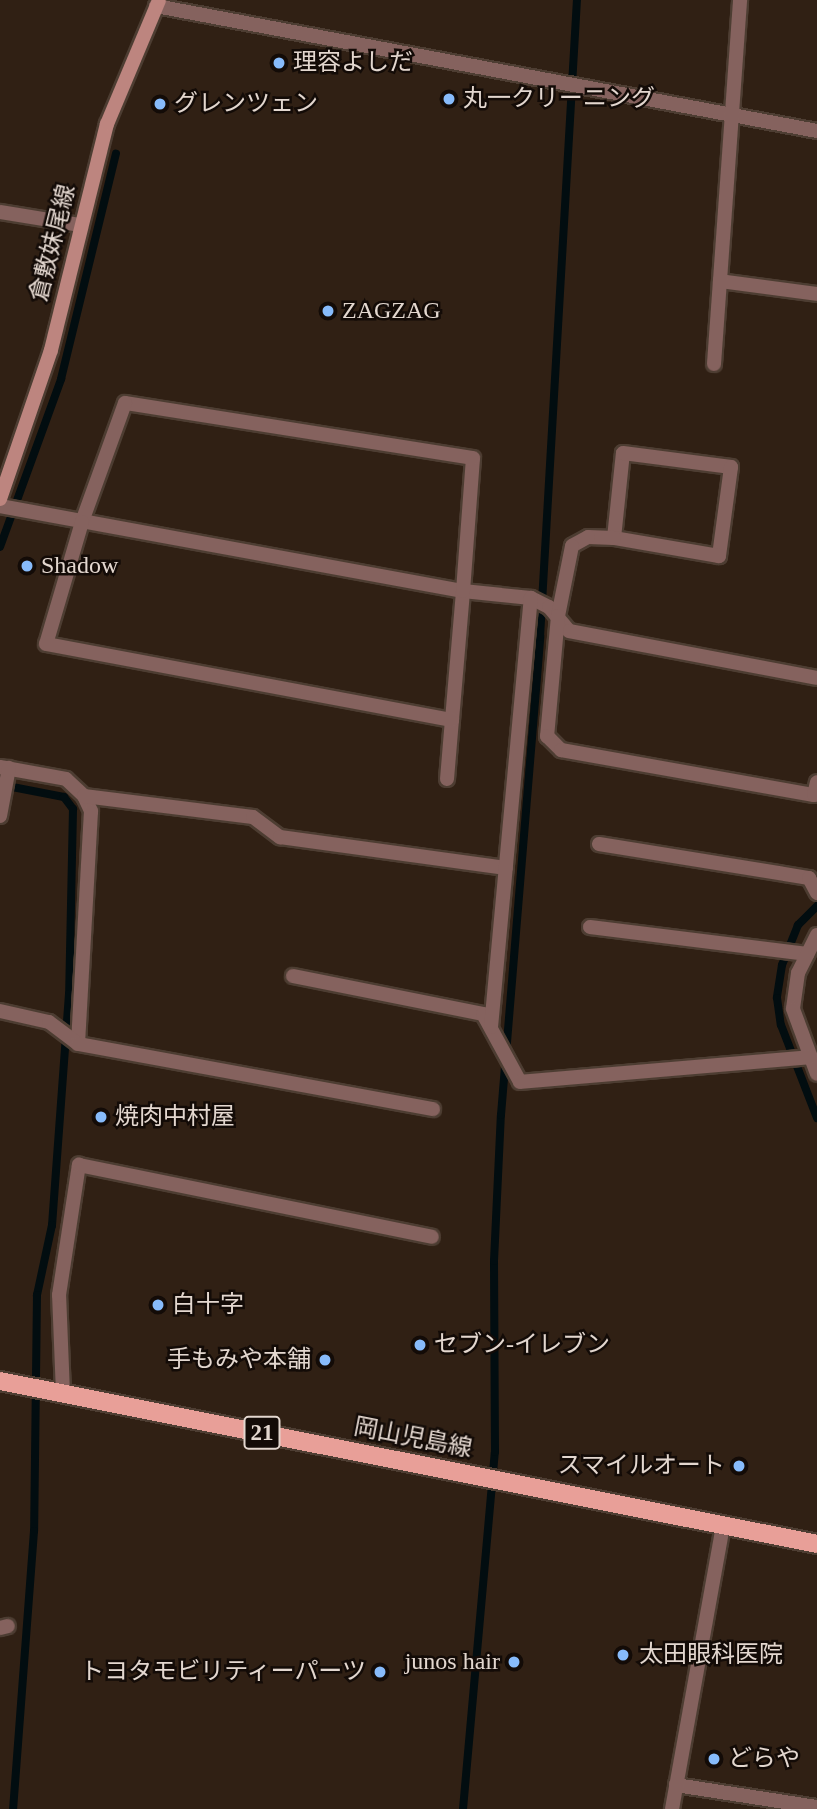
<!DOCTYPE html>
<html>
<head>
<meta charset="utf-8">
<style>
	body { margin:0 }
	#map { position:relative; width:817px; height:1809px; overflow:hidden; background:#302014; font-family:"Times New Roman","Noto Sans JP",serif }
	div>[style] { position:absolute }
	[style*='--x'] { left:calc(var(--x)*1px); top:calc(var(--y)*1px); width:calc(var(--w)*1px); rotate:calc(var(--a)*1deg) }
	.stream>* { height:8px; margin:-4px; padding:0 4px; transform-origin:4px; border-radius:4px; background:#020d10 }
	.roads { filter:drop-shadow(2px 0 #4d3d32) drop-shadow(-2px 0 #4d3d32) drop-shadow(0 2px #4d3d32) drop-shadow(0 -2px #4d3d32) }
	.street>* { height:14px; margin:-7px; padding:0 7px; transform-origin:7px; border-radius:7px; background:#85625e }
	.secondary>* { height:14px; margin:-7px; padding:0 7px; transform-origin:7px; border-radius:7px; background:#bd857f }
	.primary>* { height:18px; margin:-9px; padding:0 9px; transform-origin:9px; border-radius:9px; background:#e89f98 }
	.dots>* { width:19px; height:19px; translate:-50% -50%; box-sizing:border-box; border:4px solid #130b07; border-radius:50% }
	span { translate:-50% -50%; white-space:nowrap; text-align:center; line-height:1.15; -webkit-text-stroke:5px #130b07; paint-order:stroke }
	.shield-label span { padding:2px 5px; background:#130b07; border:2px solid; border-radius:5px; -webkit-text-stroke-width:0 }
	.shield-label { font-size:23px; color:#e3d7cf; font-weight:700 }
	.poi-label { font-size:24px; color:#e3d7cf }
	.left { translate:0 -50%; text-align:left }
	.right { translate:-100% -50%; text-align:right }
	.street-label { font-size:24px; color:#e3d7cf }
</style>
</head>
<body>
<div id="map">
	<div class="stream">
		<div style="--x:0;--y:547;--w:179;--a:-70"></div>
		<div style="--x:61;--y:379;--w:232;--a:-76.3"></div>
		<div style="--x:2;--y:785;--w:63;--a:11"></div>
		<div style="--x:64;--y:797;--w:15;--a:53"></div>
		<div style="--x:73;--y:809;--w:185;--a:91.2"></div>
		<div style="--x:69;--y:994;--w:232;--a:94.2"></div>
		<div style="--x:52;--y:1225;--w:72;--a:102.1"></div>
		<div style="--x:37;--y:1295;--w:236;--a:90.7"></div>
		<div style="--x:34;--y:1531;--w:279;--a:94.3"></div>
		<div style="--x:817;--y:906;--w:27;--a:135"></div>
		<div style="--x:798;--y:925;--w:43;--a:111.8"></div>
		<div style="--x:782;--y:965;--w:33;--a:99"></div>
		<div style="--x:777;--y:998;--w:27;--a:82"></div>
		<div style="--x:781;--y:1025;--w:100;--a:68.8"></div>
		<div style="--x:463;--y:1809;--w:358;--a:-84.9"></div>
		<div style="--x:495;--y:1452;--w:191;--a:-90.3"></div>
		<div style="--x:494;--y:1261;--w:146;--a:-87.3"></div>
		<div style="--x:501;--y:1115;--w:480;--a:-85.3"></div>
		<div style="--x:540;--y:637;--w:638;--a:-86.68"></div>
	</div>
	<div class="roads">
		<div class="street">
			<div style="--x:156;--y:6;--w:673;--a:10.71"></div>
			<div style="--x:0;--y:212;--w:81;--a:9.2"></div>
			<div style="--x:720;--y:281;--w:98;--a:7.6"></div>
			<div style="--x:714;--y:364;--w:365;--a:-85.9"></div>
			<div style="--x:0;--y:506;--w:471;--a:10.4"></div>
			<div style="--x:463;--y:591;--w:68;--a:5.9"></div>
			<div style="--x:531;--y:598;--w:20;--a:27"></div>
			<div style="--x:549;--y:607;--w:31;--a:50"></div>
			<div style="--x:569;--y:631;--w:252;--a:10.7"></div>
			<div style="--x:614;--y:538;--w:85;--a:-84"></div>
			<div style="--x:623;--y:453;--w:109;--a:7.4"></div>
			<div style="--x:731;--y:467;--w:90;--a:97.7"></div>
			<div style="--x:719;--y:556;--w:107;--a:-170.3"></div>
			<div style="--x:614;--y:538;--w:26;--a:-178"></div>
			<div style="--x:588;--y:537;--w:18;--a:151"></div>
			<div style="--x:572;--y:546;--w:71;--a:101.3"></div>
			<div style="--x:558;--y:616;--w:121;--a:95.2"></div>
			<div style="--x:547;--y:736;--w:20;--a:45"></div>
			<div style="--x:561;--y:750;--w:257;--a:10.1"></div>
			<div style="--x:814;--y:795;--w:13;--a:-77"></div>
			<div style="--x:0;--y:767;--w:67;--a:10.3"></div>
			<div style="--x:66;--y:779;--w:25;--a:43"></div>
			<div style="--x:84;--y:796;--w:17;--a:65"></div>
			<div style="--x:91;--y:811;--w:233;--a:93.2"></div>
			<div style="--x:447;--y:779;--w:59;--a:-85.2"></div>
			<div style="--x:452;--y:720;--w:129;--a:-85.1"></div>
			<div style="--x:463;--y:591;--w:133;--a:-85.7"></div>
			<div style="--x:473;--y:458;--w:352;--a:-171"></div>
			<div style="--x:125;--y:403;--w:127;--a:109.9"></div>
			<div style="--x:82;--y:522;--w:127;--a:106.4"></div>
			<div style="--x:46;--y:644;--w:413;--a:10.6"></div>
			<div style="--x:84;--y:796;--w:170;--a:7.1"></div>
			<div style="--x:253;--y:817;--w:34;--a:37"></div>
			<div style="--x:280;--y:837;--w:228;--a:7.8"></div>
			<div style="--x:0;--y:816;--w:49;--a:-79.4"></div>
			<div style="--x:599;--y:844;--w:213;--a:9.2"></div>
			<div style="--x:809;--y:878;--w:17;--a:62"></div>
			<div style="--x:590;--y:927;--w:219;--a:7.1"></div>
			<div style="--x:817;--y:935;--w:42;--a:116.6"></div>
			<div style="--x:798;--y:973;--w:36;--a:98"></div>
			<div style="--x:793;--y:1009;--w:69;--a:69.7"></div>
			<div style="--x:293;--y:976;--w:194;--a:11.3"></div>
			<div style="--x:483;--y:1014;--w:77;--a:61.4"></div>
			<div style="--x:520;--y:1082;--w:292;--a:-4.9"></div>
			<div style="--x:0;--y:1011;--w:50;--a:12.7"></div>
			<div style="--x:49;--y:1022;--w:36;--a:37"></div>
			<div style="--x:78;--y:1044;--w:361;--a:10.4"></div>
			<div style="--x:491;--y:1027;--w:431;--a:-84.7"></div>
			<div style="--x:63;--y:1393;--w:98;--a:-92.3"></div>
			<div style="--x:59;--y:1295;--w:132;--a:-81.3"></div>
			<div style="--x:79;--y:1165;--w:360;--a:11.5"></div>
			<div style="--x:0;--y:1628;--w:8;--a:-14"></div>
			<div style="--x:676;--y:1785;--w:143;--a:8.9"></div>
			<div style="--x:672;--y:1809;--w:289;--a:-79.8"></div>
		</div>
		<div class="secondary">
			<div style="--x:0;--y:499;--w:157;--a:-71.1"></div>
			<div style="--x:51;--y:350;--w:233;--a:-76.1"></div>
			<div style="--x:107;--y:124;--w:134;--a:-67.2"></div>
		</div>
		<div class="primary">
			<div style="--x:0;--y:1381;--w:833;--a:11.28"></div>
		</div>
	</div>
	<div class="dots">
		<div style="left:279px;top:63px;background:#87bbfb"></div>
		<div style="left:449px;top:99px;background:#87bbfb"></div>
		<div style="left:160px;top:104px;background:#87bbfb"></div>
		<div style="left:328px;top:311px;background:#87bbfb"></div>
		<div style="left:27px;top:566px;background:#87bbfb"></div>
		<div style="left:101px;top:1117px;background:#87bbfb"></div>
		<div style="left:158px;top:1305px;background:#87bbfb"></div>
		<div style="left:420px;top:1345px;background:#87bbfb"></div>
		<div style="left:325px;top:1360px;background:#87bbfb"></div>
		<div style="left:739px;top:1466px;background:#87bbfb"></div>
		<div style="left:623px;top:1655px;background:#87bbfb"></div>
		<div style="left:514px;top:1662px;background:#87bbfb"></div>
		<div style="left:380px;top:1672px;background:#87bbfb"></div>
		<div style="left:714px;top:1759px;background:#87bbfb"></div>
	</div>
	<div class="shield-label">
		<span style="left:262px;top:1433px">21</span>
	</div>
	<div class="poi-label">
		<span class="left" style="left:293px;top:63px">理容よしだ</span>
		<span class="left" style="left:463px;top:99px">丸一クリーニング</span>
		<span class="left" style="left:174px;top:104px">グレンツェン</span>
		<span class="left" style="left:342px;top:311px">ZAGZAG</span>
		<span class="left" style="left:41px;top:566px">Shadow</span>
		<span class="left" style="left:115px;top:1117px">焼肉中村屋</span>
		<span class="left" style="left:172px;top:1305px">白十字</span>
		<span class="left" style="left:434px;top:1345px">セブン-イレブン</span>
		<span class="right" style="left:311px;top:1360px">手もみや本舗</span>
		<span class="right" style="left:725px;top:1466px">スマイルオート</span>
		<span class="left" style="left:639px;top:1655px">太田眼科医院</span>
		<span class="right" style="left:500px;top:1662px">junos hair</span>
		<span class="right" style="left:366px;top:1672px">トヨタモビリティーパーツ</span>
		<span class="left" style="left:728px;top:1759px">どらや</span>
	</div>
	<div class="street-label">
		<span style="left:53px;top:243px;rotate:-76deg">倉敷妹尾線</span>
		<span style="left:413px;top:1438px;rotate:11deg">岡山児島線</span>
	</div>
</div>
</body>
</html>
